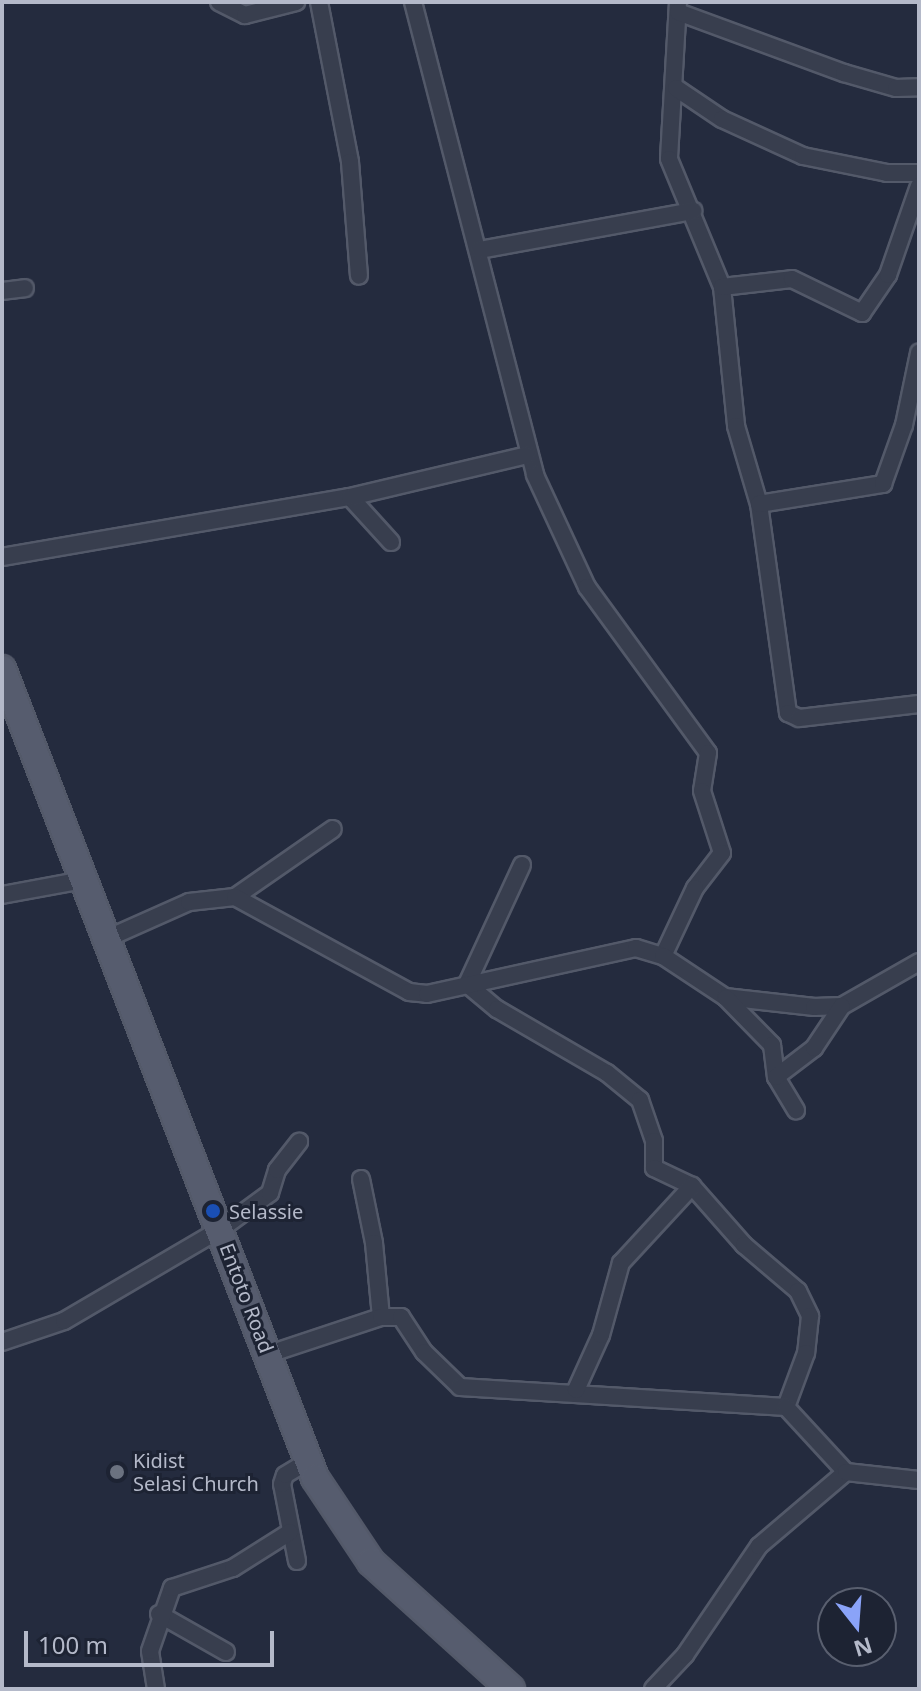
<!DOCTYPE html>
<html>
<head>
<meta charset="utf-8">
<style>
	body { margin:0 }
	#map { position:relative; width:921px; height:1691px; overflow:hidden; background:#242b3e; font-family:"Noto Sans",sans-serif }
	div>[style] { position:absolute }
	[style*='--x'] { left:calc(var(--x)*1px); top:calc(var(--y)*1px); width:calc(var(--w)*1px); rotate:calc(var(--a)*1deg) }
	.roads { filter:drop-shadow(2px 0 #535969) drop-shadow(-2px 0 #535969) drop-shadow(0 2px #535969) drop-shadow(0 -2px #535969) }
	.street>* { height:16px; margin:-8px; padding:0 8px; transform-origin:8px; border-radius:8px; background:#383e4e }
	.primary>* { height:26px; margin:-13px; padding:0 13px; transform-origin:13px; border-radius:13px; background:#565c6e }
	.dots>* { width:22px; height:22px; translate:-50% -50%; box-sizing:border-box; border:4px solid #1d2333; border-radius:50% }
	span { translate:-50% -50%; white-space:nowrap; text-align:center; line-height:1.15; -webkit-text-stroke:6px #1d2333; paint-order:stroke }
	.poi-label { font-size:20px; color:#b4b9c9 }
	.left { translate:0 -50%; text-align:left }
	.street-label { font-size:20px; color:#b4b9c9 }
	.frame { position:absolute; inset:0; border:4px solid #b4b9c9; pointer-events:none }
	.north { position:absolute; left:817px; top:1587px; width:80px; height:80px; box-sizing:border-box; background:#1d2333; border:2px solid #595f6f; border-radius:50%; rotate:163deg; font-size:22px; font-weight:700; line-height:32px; text-align:center; color:#b4b9c9 }
	.north::after { content:''; display:block; margin:auto; width:28px; height:36px; background:#8aa3f8; clip-path:polygon(50% 0,100% 100%,50% 72%,0 100%) }
	.scale { position:absolute; left:24px; top:1631px; width:250px; height:36px; box-sizing:border-box; border:4px solid #b4b9c9; border-top:0; padding-left:10px; font-size:24px; line-height:28px; white-space:nowrap; color:#b4b9c9; -webkit-text-stroke:6px #1d2333; paint-order:stroke }
</style>
</head>
<body>
<div id="map">
	<div class="roads">
		<div class="street">
			<div style="--x:219;--y:2;--w:29;--a:27"></div>
			<div style="--x:245;--y:15;--w:53;--a:-14.3"></div>
			<div style="--x:319;--y:2;--w:163;--a:79"></div>
			<div style="--x:350;--y:162;--w:114;--a:85.5"></div>
			<div style="--x:413;--y:2;--w:488;--a:75.5"></div>
			<div style="--x:535;--y:475;--w:123;--a:65.1"></div>
			<div style="--x:587;--y:587;--w:205;--a:53.9"></div>
			<div style="--x:708;--y:753;--w:38;--a:99"></div>
			<div style="--x:702;--y:791;--w:65;--a:72.1"></div>
			<div style="--x:722;--y:853;--w:44;--a:127.6"></div>
			<div style="--x:695;--y:888;--w:75;--a:115.2"></div>
			<div style="--x:678;--y:2;--w:157;--a:93.3"></div>
			<div style="--x:669;--y:159;--w:139;--a:67.5"></div>
			<div style="--x:722;--y:287;--w:140;--a:84.2"></div>
			<div style="--x:736;--y:426;--w:81;--a:73.6"></div>
			<div style="--x:759;--y:504;--w:211;--a:82.1"></div>
			<div style="--x:788;--y:713;--w:12;--a:24"></div>
			<div style="--x:799;--y:718;--w:121;--a:-6.7"></div>
			<div style="--x:678;--y:12;--w:177;--a:20.2"></div>
			<div style="--x:844;--y:73;--w:54;--a:16.1"></div>
			<div style="--x:896;--y:88;--w:23;--a:-2"></div>
			<div style="--x:676;--y:88;--w:55;--a:34"></div>
			<div style="--x:722;--y:119;--w:89;--a:24.6"></div>
			<div style="--x:803;--y:156;--w:86;--a:11.4"></div>
			<div style="--x:887;--y:173;--w:32;--a:0"></div>
			<div style="--x:480;--y:250;--w:217;--a:-10.4"></div>
			<div style="--x:722;--y:287;--w:70;--a:-6.5"></div>
			<div style="--x:792;--y:279;--w:78;--a:25.9"></div>
			<div style="--x:862;--y:313;--w:46;--a:-55.6"></div>
			<div style="--x:888;--y:275;--w:94;--a:-70.8"></div>
			<div style="--x:2;--y:291;--w:23;--a:-7"></div>
			<div style="--x:350;--y:497;--w:61;--a:47.7"></div>
			<div style="--x:759;--y:504;--w:126;--a:-9.2"></div>
			<div style="--x:883;--y:484;--w:63;--a:-70.4"></div>
			<div style="--x:904;--y:425;--w:74;--a:-78.2"></div>
			<div style="--x:2;--y:557;--w:353;--a:-9.8"></div>
			<div style="--x:350;--y:497;--w:182;--a:-13.3"></div>
			<div style="--x:522;--y:865;--w:131;--a:114.8"></div>
			<div style="--x:467;--y:984;--w:39;--a:40"></div>
			<div style="--x:497;--y:1009;--w:127;--a:30.2"></div>
			<div style="--x:607;--y:1073;--w:43;--a:39.3"></div>
			<div style="--x:640;--y:1100;--w:43;--a:71.1"></div>
			<div style="--x:654;--y:1141;--w:27;--a:90"></div>
			<div style="--x:654;--y:1168;--w:42;--a:25.3"></div>
			<div style="--x:692;--y:1186;--w:79;--a:48.6"></div>
			<div style="--x:744;--y:1245;--w:71;--a:40.4"></div>
			<div style="--x:798;--y:1291;--w:28;--a:64"></div>
			<div style="--x:810;--y:1316;--w:37;--a:96"></div>
			<div style="--x:806;--y:1353;--w:58;--a:110.3"></div>
			<div style="--x:2;--y:895;--w:82;--a:-10.5"></div>
			<div style="--x:235;--y:897;--w:119;--a:-34.8"></div>
			<div style="--x:106;--y:939;--w:91;--a:-24"></div>
			<div style="--x:189;--y:902;--w:46;--a:-6.2"></div>
			<div style="--x:235;--y:897;--w:198;--a:28.6"></div>
			<div style="--x:409;--y:992;--w:18;--a:6"></div>
			<div style="--x:427;--y:994;--w:214;--a:-12.4"></div>
			<div style="--x:636;--y:948;--w:28;--a:17"></div>
			<div style="--x:663;--y:956;--w:74;--a:33.5"></div>
			<div style="--x:725;--y:997;--w:90;--a:6.4"></div>
			<div style="--x:814;--y:1007;--w:28;--a:-2"></div>
			<div style="--x:842;--y:1006;--w:89;--a:-29.7"></div>
			<div style="--x:726;--y:998;--w:66;--a:45.6"></div>
			<div style="--x:772;--y:1045;--w:32;--a:83"></div>
			<div style="--x:776;--y:1077;--w:39;--a:59"></div>
			<div style="--x:776;--y:1077;--w:48;--a:-37.3"></div>
			<div style="--x:814;--y:1048;--w:50;--a:-56.3"></div>
			<div style="--x:361;--y:1179;--w:65;--a:78.5"></div>
			<div style="--x:374;--y:1243;--w:74;--a:84.6"></div>
			<div style="--x:2;--y:1342;--w:65;--a:-18.7"></div>
			<div style="--x:64;--y:1321;--w:182;--a:-30.4"></div>
			<div style="--x:221;--y:1229;--w:61;--a:-36.3"></div>
			<div style="--x:270;--y:1193;--w:24;--a:-73"></div>
			<div style="--x:277;--y:1170;--w:36;--a:-52"></div>
			<div style="--x:269;--y:1354;--w:118;--a:-18.3"></div>
			<div style="--x:381;--y:1317;--w:20;--a:0"></div>
			<div style="--x:401;--y:1317;--w:42;--a:56.7"></div>
			<div style="--x:424;--y:1352;--w:50;--a:44.2"></div>
			<div style="--x:460;--y:1387;--w:327;--a:3.5"></div>
			<div style="--x:786;--y:1407;--w:88;--a:47.3"></div>
			<div style="--x:576;--y:1390;--w:60;--a:-65.6"></div>
			<div style="--x:601;--y:1335;--w:75;--a:-74.5"></div>
			<div style="--x:621;--y:1263;--w:105;--a:-47.3"></div>
			<div style="--x:297;--y:1561;--w:78;--a:-101"></div>
			<div style="--x:282;--y:1484;--w:9;--a:-72"></div>
			<div style="--x:285;--y:1475;--w:27;--a:-31"></div>
			<div style="--x:159;--y:1614;--w:77;--a:29.6"></div>
			<div style="--x:156;--y:1689;--w:38;--a:-99"></div>
			<div style="--x:150;--y:1651;--w:67;--a:-70.8"></div>
			<div style="--x:172;--y:1588;--w:64;--a:-18.2"></div>
			<div style="--x:233;--y:1568;--w:67;--a:-32.3"></div>
			<div style="--x:653;--y:1689;--w:47;--a:-46.7"></div>
			<div style="--x:685;--y:1655;--w:132;--a:-55.8"></div>
			<div style="--x:759;--y:1546;--w:114;--a:-40.4"></div>
			<div style="--x:846;--y:1472;--w:73;--a:6.3"></div>
		</div>
		<div class="primary">
			<div style="--x:2;--y:669;--w:867;--a:68.85"></div>
			<div style="--x:315;--y:1478;--w:101;--a:56.3"></div>
			<div style="--x:371;--y:1562;--w:189;--a:42.2"></div>
		</div>
	</div>
	<div class="dots">
		<div style="left:213px;top:1211px;background:#1a4fb4"></div>
		<div style="left:117px;top:1472px;background:#6b7280"></div>
	</div>
	<div class="poi-label">
		<span class="left" style="left:229px;top:1211px">Selassie</span>
		<span class="left" style="left:133px;top:1472px">Kidist<br>Selasi Church</span>
	</div>
	<div class="street-label">
		<span style="left:247px;top:1298px;rotate:69deg">Entoto Road</span>
	</div>
	<div class="frame"></div>
	<div class="north">N</div>
	<div class="scale">100 m</div>
</div>
</body>
</html>
